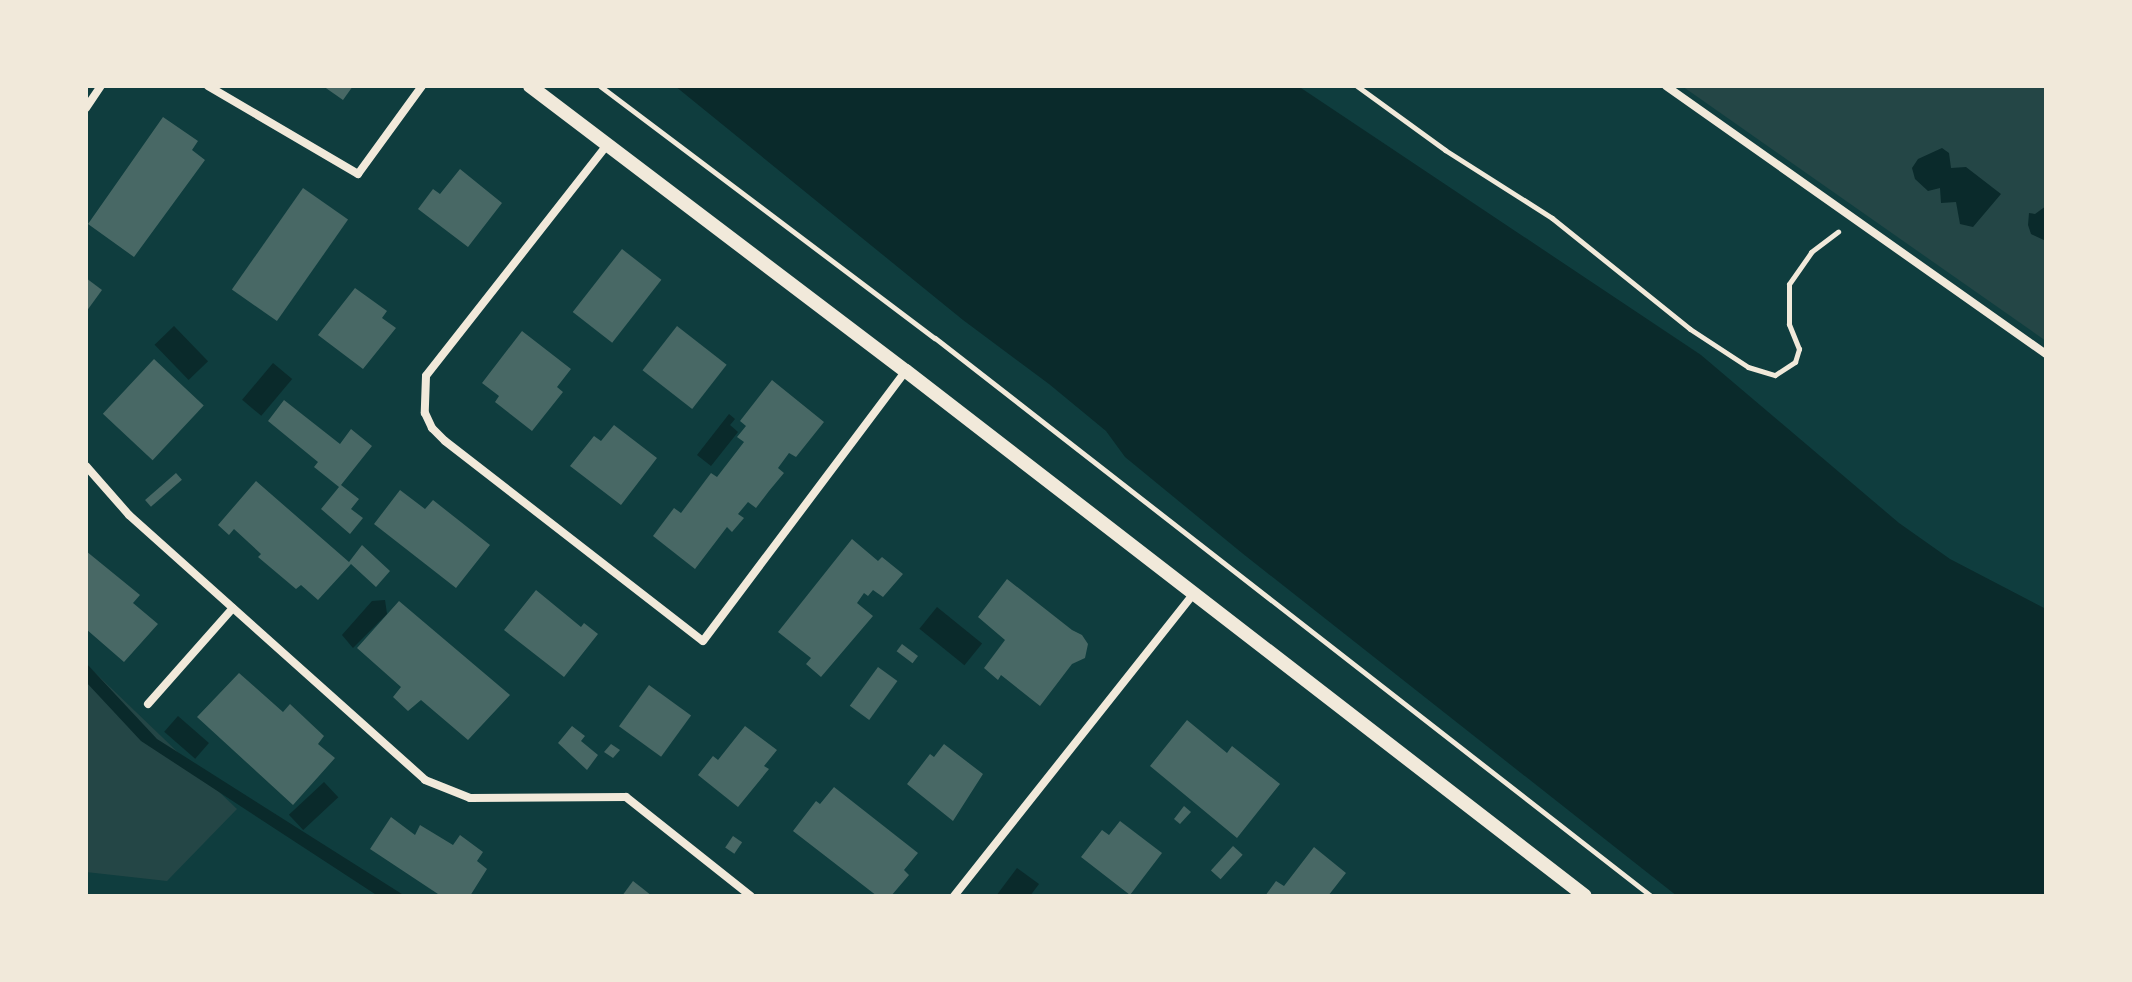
<!DOCTYPE html>
<html>
<head>
<meta charset="utf-8">
<style>
	body { margin:0 }
	#map { position:relative; width:2132px; height:982px; overflow:hidden; background:#0f3d3e; font-family:Barlow,sans-serif }
	div>[style] { position:absolute }
	[style*='--x'] { left:calc(var(--x)*1px); top:calc(var(--y)*1px); width:calc(var(--w)*1px); rotate:calc(var(--a)*1deg) }
	.green>* { inset:0; background:#244646 }
	.water>* { inset:0; background:#0a2a2b; transform-origin:0 0 }
	.building>* { inset:0; background:#486865; transform-origin:0 0 }
	.path>* { height:5px; margin:-2.5px; padding:0 2.5px; transform-origin:2.5px; border-radius:2.5px; background:#f1e9da }
	.minor>* { height:8px; margin:-4px; padding:0 4px; transform-origin:4px; border-radius:4px; background:#f1e9da }
	.tertiary>* { height:14px; margin:-7px; padding:0 7px; transform-origin:7px; border-radius:7px; background:#f1e9da }
	span { translate:-50% -50%; white-space:nowrap; text-align:center; line-height:1.15; -webkit-text-stroke:8px #f1e9da; paint-order:stroke }
	.frame { position:absolute; inset:0; border:88px solid #f1e9da; pointer-events:none }
</style>
</head>
<body>
<div id="map">
	<div class="green">
		<div style="clip-path:polygon(1682px 86px,2046px 86px,2046px 341px)"></div>
		<div style="clip-path:polygon(86px 664px,237px 809px,167px 881px,86px 872px)"></div>
	</div>
	<div class="water">
		<div style="clip-path:polygon(675px 86px,1298px 86px,1701px 355px,1899px 523px,1950px 559px,2046px 609px,2046px 896px,1677px 896px,1242px 553px,1125px 457px,1106px 431px,1049px 384px,963px 320px)"></div>
		<div style="clip-path:polygon(1942px 148px,1949px 153px,1951px 168px,1966px 167px,2001px 194px,1973px 227px,1960px 224px,1956px 202px,1941px 203px,1940px 188px,1928px 191px,1915px 179px,1912px 168px,1918px 159px)"></div>
		<div style="clip-path:polygon(2046px 206px,2046px 241px,2031px 234px,2028px 225px,2029px 213px,2035px 214px)"></div>
		<div style="left:174px;top:326px;width:49px;height:27px;rotate:46deg"></div>
		<div style="left:273px;top:363px;width:25px;height:48px;rotate:40deg"></div>
		<div style="clip-path:polygon(729px 414px,735px 419px,730px 425px,738px 432px,711px 466px,697px 455px)"></div>
		<div style="clip-path:polygon(385px 600px,387px 614px,353px 648px,342px 635px,372px 601px)"></div>
		<div style="left:937px;top:607px;width:58px;height:28px;rotate:39deg"></div>
		<div style="clip-path:polygon(86px 663px,157px 739px,405px 896px,378px 896px,141px 741px,86px 682px)"></div>
		<div style="left:178px;top:716px;width:41px;height:21px;rotate:41deg"></div>
		<div style="left:324px;top:782px;width:21px;height:48px;rotate:47deg"></div>
		<div style="clip-path:polygon(1017px 868px,1039px 884px,1030px 896px,996px 896px)"></div>
	</div>
	<div class="building">
		<div style="clip-path:polygon(323px 86px,353px 86px,343px 100px)"></div>
		<div style="clip-path:polygon(163px 117px,198px 141px,192px 150px,205px 160px,134px 257px,88px 224px)"></div>
		<div style="clip-path:polygon(460px 169px,502px 203px,468px 247px,418px 209px,433px 189px,440px 194px)"></div>
		<div style="left:303px;top:188px;width:55px;height:124px;rotate:35deg"></div>
		<div style="left:622px;top:249px;width:50px;height:80px;rotate:38deg"></div>
		<div style="clip-path:polygon(86px 278px,102px 290px,86px 312px)"></div>
		<div style="clip-path:polygon(355px 288px,387px 311px,382px 318px,396px 328px,363px 369px,318px 335px)"></div>
		<div style="left:677px;top:326px;width:63px;height:56px;rotate:38deg"></div>
		<div style="clip-path:polygon(522px 331px,571px 369px,557px 387px,563px 392px,532px 431px,495px 402px,499px 396px,482px 383px)"></div>
		<div style="left:154px;top:359px;width:68px;height:75px;rotate:43deg"></div>
		<div style="clip-path:polygon(772px 380px,824px 422px,796px 457px,789px 453px,778px 468px,784px 473px,769px 491px,756px 508px,748px 502px,738px 514px,744px 518px,732px 532px,727px 527px,695px 569px,653px 536px,674px 508px,681px 513px,711px 473px,717px 477px,744px 442px,737px 437px,746px 426px,740px 421px)"></div>
		<div style="clip-path:polygon(284px 400px,340px 444px,351px 429px,372px 446px,341px 485px,359px 499px,351px 509px,363px 518px,350px 534px,321px 509px,339px 487px,314px 467px,318px 462px,268px 421px)"></div>
		<div style="clip-path:polygon(614px 425px,657px 458px,621px 505px,570px 466px,594px 436px,601px 441px)"></div>
		<div style="left:176px;top:473px;width:9px;height:41px;rotate:49deg"></div>
		<div style="clip-path:polygon(256px 481px,349px 562px,362px 545px,390px 571px,376px 587px,351px 564px,318px 600px,301px 585px,296px 589px,258px 557px,261px 554px,234px 529px,229px 535px,218px 525px)"></div>
		<div style="clip-path:polygon(400px 490px,425px 509px,433px 500px,490px 545px,456px 588px,374px 524px)"></div>
		<div style="clip-path:polygon(852px 539px,878px 561px,882px 557px,903px 574px,883px 597px,873px 590px,868px 596px,864px 593px,857px 603px,873px 616px,821px 677px,806px 664px,811px 658px,778px 632px)"></div>
		<div style="clip-path:polygon(86px 551px,140px 595px,133px 603px,158px 624px,124px 662px,86px 629px)"></div>
		<div style="clip-path:polygon(1007px 579px,1072px 630px,1082px 635px,1088px 644px,1085px 658px,1072px 664px,1040px 706px,1001px 675px,998px 680px,984px 668px,1005px 640px,978px 617px)"></div>
		<div style="clip-path:polygon(536px 590px,581px 627px,584px 623px,598px 634px,564px 677px,504px 630px)"></div>
		<div style="clip-path:polygon(399px 601px,510px 695px,468px 740px,421px 700px,408px 711px,393px 697px,401px 687px,357px 648px)"></div>
		<div style="left:902px;top:644px;width:20px;height:9px;rotate:37deg"></div>
		<div style="left:878px;top:667px;width:24px;height:48px;rotate:36deg"></div>
		<div style="clip-path:polygon(239px 673px,283px 712px,290px 704px,324px 736px,318px 744px,335px 758px,293px 805px,197px 717px)"></div>
		<div style="left:649px;top:685px;width:52px;height:51px;rotate:36deg"></div>
		<div style="clip-path:polygon(1187px 720px,1227px 753px,1232px 746px,1280px 784px,1237px 838px,1150px 766px)"></div>
		<div style="clip-path:polygon(572px 726px,585px 736px,581px 741px,598px 755px,587px 770px,558px 743px)"></div>
		<div style="clip-path:polygon(745px 726px,777px 750px,764px 766px,769px 769px,738px 807px,698px 775px,713px 756px,718px 760px)"></div>
		<div style="clip-path:polygon(611px 744px,620px 750px,613px 758px,604px 752px)"></div>
		<div style="clip-path:polygon(944px 744px,983px 774px,953px 821px,907px 784px,930px 754px,934px 757px)"></div>
		<div style="clip-path:polygon(834px 787px,918px 853px,904px 870px,909px 875px,891px 896px,877px 896px,793px 831px,816px 801px,820px 804px)"></div>
		<div style="clip-path:polygon(1184px 806px,1191px 812px,1180px 824px,1174px 819px)"></div>
		<div style="clip-path:polygon(391px 817px,415px 835px,420px 825px,453px 845px,460px 835px,483px 852px,477px 861px,487px 869px,470px 896px,441px 896px,370px 849px)"></div>
		<div style="clip-path:polygon(1120px 821px,1162px 853px,1130px 895px,1081px 857px,1102px 830px,1109px 835px)"></div>
		<div style="left:733px;top:836px;width:11px;height:14px;rotate:34deg"></div>
		<div style="left:1233px;top:846px;width:13px;height:33px;rotate:42deg"></div>
		<div style="clip-path:polygon(1314px 847px,1346px 873px,1328px 896px,1265px 896px,1276px 881px,1284px 886px)"></div>
		<div style="clip-path:polygon(633px 881px,642px 888px,652px 896px,622px 896px)"></div>
	</div>
	<div class="path">
		<div style="--x:600;--y:86;--w:419;--a:37"></div>
		<div style="--x:935;--y:338;--w:908;--a:37.93"></div>
		<div style="--x:1357;--y:86;--w:109;--a:36"></div>
		<div style="--x:1445;--y:150;--w:127;--a:32.4"></div>
		<div style="--x:1552;--y:218;--w:177;--a:38.8"></div>
		<div style="--x:1690;--y:329;--w:69;--a:33.2"></div>
		<div style="--x:1748;--y:367;--w:28;--a:17"></div>
		<div style="--x:1775;--y:375;--w:24;--a:-33"></div>
		<div style="--x:1795;--y:362;--w:14;--a:-73"></div>
		<div style="--x:1799;--y:349;--w:27;--a:-112"></div>
		<div style="--x:1789;--y:324;--w:40;--a:-90"></div>
		<div style="--x:1789;--y:284;--w:39;--a:-55"></div>
		<div style="--x:1811;--y:252;--w:34;--a:-37"></div>
	</div>
	<div class="minor">
		<div style="--x:208;--y:86;--w:174;--a:30.4"></div>
		<div style="--x:358;--y:174;--w:109;--a:-54"></div>
		<div style="--x:1666;--y:86;--w:465;--a:35.2"></div>
		<div style="--x:86;--y:108;--w:27;--a:-56"></div>
		<div style="--x:607;--y:145;--w:293;--a:128.1"></div>
		<div style="--x:426;--y:376;--w:37;--a:92"></div>
		<div style="--x:425;--y:413;--w:17;--a:65"></div>
		<div style="--x:432;--y:428;--w:18;--a:45"></div>
		<div style="--x:445;--y:441;--w:326;--a:37.8"></div>
		<div style="--x:703;--y:641;--w:338;--a:-53.1"></div>
		<div style="--x:86;--y:466;--w:65;--a:48.7"></div>
		<div style="--x:129;--y:515;--w:397;--a:41.8"></div>
		<div style="--x:425;--y:780;--w:48;--a:21.8"></div>
		<div style="--x:470;--y:798;--w:156;--a:-0.4"></div>
		<div style="--x:626;--y:797;--w:159;--a:38.4"></div>
		<div style="--x:148;--y:704;--w:128;--a:-48.5"></div>
		<div style="--x:954;--y:896;--w:387;--a:-51.6"></div>
	</div>
	<div class="tertiary">
		<div style="--x:530;--y:86;--w:472;--a:37.2"></div>
		<div style="--x:906;--y:371;--w:858;--a:37.71"></div>
	</div>
	<div class="frame"></div>
</div>
</body>
</html>
